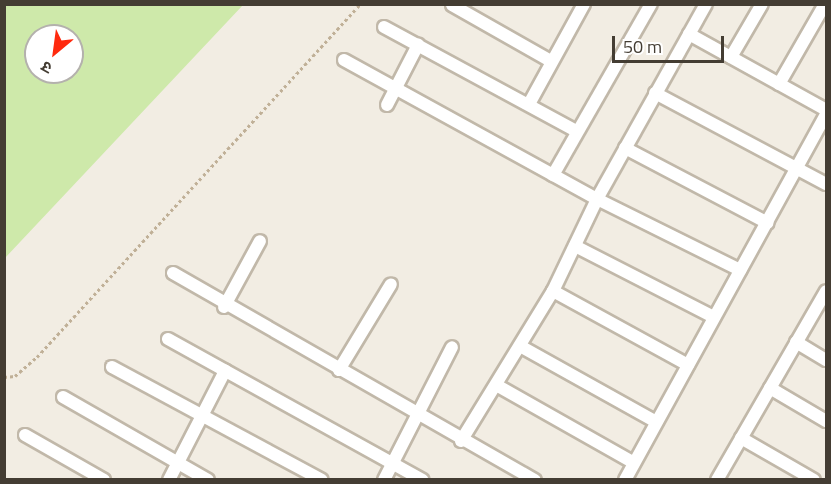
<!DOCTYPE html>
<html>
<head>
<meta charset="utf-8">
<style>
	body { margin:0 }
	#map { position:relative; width:831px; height:484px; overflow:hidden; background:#f2ede3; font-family:"Titillium Web","Noto Sans Devanagari",sans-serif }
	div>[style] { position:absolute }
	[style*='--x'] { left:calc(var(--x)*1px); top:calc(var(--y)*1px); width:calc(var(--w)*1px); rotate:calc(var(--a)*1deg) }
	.green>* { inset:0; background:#cee9aa }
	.path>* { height:3px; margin-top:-1.5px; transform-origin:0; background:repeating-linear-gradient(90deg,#c0b097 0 3px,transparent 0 6px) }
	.roads { filter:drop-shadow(2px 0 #c1b8a9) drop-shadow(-2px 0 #c1b8a9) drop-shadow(0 2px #c1b8a9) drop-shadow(0 -2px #c1b8a9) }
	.minor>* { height:12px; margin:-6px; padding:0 6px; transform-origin:6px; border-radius:6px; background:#fff }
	span { translate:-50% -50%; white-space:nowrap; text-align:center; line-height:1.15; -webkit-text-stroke:4.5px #fff; paint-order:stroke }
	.frame { position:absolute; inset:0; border:6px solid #443d33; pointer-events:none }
	.north { position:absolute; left:24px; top:24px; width:60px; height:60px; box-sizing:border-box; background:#fff; border:2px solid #b4b1ad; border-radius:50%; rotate:209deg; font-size:16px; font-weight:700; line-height:24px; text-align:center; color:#443d33 }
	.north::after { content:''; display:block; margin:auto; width:21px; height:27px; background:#ff2a0e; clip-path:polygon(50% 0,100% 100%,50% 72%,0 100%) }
	.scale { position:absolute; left:612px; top:36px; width:112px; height:27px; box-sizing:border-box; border:3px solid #443d33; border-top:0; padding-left:8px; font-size:18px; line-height:21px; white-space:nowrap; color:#443d33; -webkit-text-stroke:4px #fff; paint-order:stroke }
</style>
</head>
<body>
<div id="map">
	<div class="green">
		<div style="clip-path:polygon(evenodd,5px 4px,243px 5px,5px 258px,4px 5px,5px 4px,36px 36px,72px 36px,72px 72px,36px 72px,36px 36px)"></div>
	</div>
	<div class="path">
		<div style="--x:4;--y:377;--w:11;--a:-5"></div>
		<div style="--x:15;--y:376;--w:29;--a:-41"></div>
		<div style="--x:37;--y:357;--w:478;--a:-47.5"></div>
	</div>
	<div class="roads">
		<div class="minor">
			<div style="--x:452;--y:5;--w:112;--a:29.6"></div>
			<div style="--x:384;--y:27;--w:218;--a:28.4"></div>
			<div style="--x:689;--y:34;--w:157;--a:29"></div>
			<div style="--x:731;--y:57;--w:61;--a:-59.7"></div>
			<div style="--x:344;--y:60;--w:289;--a:28.8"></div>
			<div style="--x:597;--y:199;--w:160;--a:26.4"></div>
			<div style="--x:779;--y:84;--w:92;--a:-60.1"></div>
			<div style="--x:655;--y:93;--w:194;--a:28"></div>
			<div style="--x:529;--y:104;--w:114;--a:-61.2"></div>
			<div style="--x:387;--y:105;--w:68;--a:-62.7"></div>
			<div style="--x:625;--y:148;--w:161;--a:27.7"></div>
			<div style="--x:553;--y:175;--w:197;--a:-60.2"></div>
			<div style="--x:575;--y:246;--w:156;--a:27.1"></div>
			<div style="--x:173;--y:273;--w:417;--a:29.8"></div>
			<div style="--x:553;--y:291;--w:154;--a:28.7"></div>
			<div style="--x:224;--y:307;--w:75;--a:-61.4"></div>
			<div style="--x:168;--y:339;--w:291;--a:29"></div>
			<div style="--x:796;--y:342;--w:35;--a:31"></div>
			<div style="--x:520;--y:346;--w:154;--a:29.1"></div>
			<div style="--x:112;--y:367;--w:238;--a:28.3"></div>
			<div style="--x:339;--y:370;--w:100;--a:-58.8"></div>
			<div style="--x:498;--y:386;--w:156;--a:29.5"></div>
			<div style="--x:770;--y:388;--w:65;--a:30.5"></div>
			<div style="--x:63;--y:397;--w:167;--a:29.8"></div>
			<div style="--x:25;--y:435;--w:91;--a:29.7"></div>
			<div style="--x:741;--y:438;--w:84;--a:29.9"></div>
			<div style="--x:461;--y:441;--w:176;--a:-58.5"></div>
			<div style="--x:553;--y:291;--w:102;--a:-64.4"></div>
			<div style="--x:597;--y:199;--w:223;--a:-60.8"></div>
			<div style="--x:169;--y:480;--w:123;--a:-62.8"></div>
			<div style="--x:384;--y:480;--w:149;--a:-62.9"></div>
			<div style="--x:625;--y:480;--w:417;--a:-61.2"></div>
			<div style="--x:717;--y:480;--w:218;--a:-60"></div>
		</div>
	</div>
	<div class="frame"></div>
	<div class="north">उ</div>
	<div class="scale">50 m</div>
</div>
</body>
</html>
